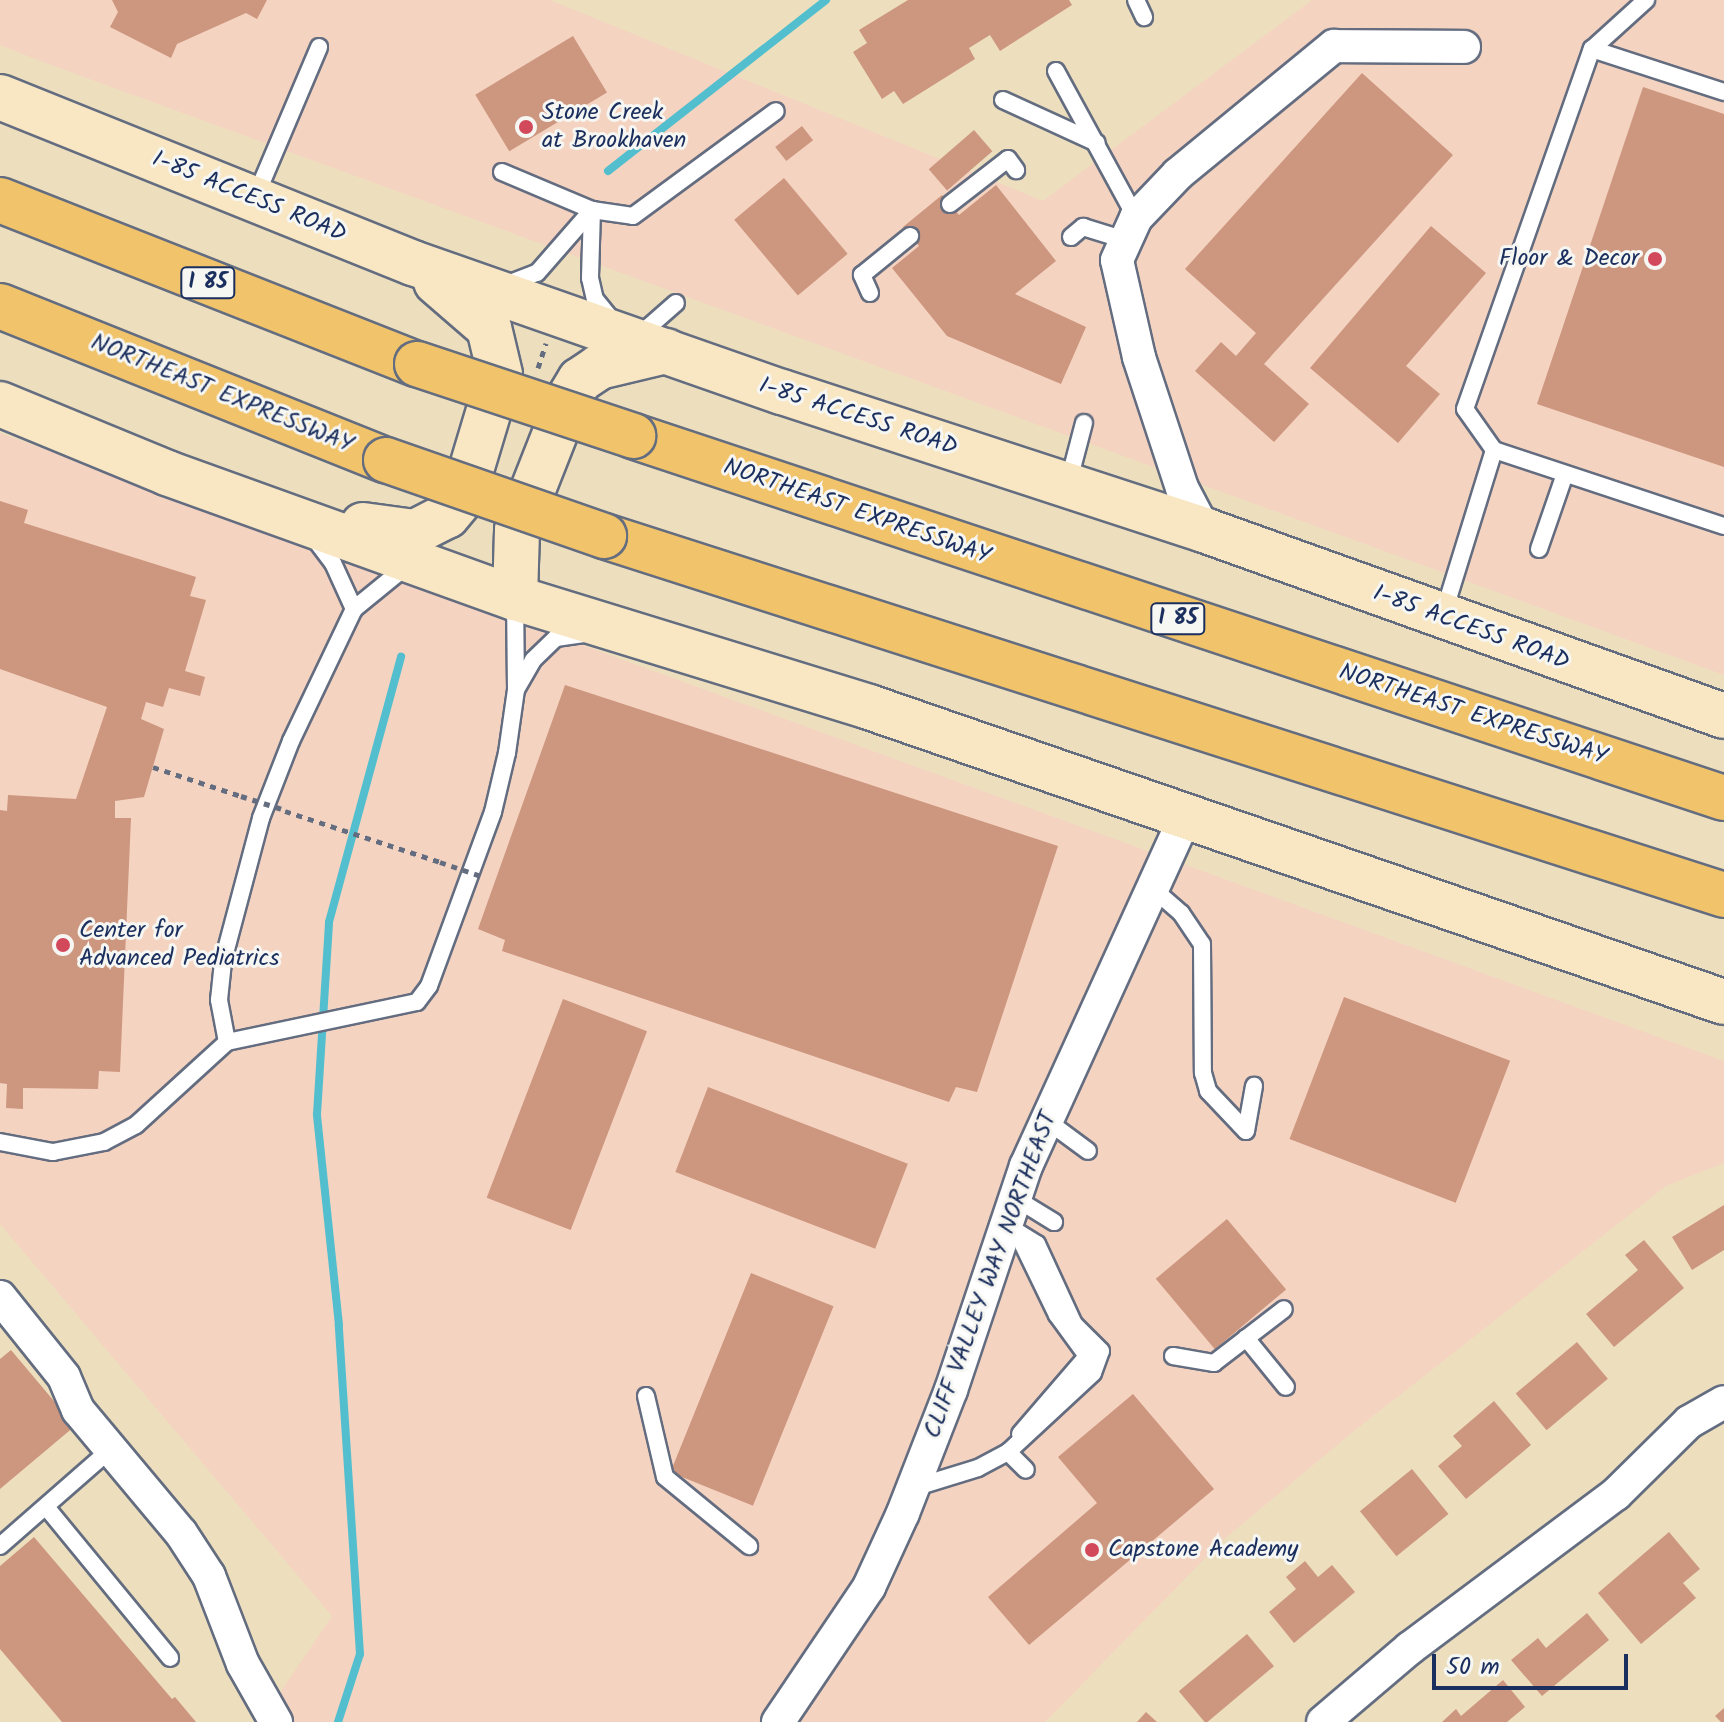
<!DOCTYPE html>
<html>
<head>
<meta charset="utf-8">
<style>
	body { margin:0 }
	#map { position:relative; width:1724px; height:1722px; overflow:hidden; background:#eddfbe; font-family:Kalam,sans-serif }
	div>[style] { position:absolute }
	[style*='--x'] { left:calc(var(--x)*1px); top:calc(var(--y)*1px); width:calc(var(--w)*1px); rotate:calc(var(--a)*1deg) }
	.built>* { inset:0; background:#f5d3c1 }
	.stream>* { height:8px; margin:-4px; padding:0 4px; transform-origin:4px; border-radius:4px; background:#53bfce }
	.building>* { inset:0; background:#cd967f; transform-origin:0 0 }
	.path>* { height:5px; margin-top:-2.5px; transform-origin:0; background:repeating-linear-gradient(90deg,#646d80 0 6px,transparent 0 12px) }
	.roads { filter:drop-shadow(2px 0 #646d80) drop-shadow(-2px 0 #646d80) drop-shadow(0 2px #646d80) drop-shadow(0 -2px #646d80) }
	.service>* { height:16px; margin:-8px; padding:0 8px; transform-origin:8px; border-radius:8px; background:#fff }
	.minor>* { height:32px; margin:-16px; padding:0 16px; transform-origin:16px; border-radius:16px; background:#fff }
	.secondary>* { height:44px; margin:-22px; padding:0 22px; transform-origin:22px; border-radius:22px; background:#f9e7c3 }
	.motorway>* { height:44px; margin:-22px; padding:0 22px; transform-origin:22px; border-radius:22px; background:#f1c36a }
	.path-bridge>* { height:5px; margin-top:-2.5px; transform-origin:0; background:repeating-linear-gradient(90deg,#646d80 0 6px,transparent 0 12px) }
	.bridges { filter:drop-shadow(2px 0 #646d80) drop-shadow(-2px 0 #646d80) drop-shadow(0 2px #646d80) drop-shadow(0 -2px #646d80) }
	.motorway-bridge>* { height:44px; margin:-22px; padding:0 22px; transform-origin:22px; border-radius:22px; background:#f1c36a }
	.dots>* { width:22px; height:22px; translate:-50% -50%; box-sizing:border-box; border:4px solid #f6f6f2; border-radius:50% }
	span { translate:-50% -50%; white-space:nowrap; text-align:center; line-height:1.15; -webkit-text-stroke:6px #f6f6f2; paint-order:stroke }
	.shield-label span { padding:2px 6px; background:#f6f6f2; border:2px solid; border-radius:6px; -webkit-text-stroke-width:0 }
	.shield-label { font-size:22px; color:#1b2f5e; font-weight:700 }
	.poi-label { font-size:24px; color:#1b2f5e }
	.left { translate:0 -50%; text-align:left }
	.right { translate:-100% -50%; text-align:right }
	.street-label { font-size:24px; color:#1b2f5e }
	.scale { position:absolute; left:1432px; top:1654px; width:196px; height:36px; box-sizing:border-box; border:4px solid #1b2f5e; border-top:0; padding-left:10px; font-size:24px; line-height:28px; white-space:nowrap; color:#1b2f5e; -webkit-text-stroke:6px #f6f6f2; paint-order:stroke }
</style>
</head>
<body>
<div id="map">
	<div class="built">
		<div style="clip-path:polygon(0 0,550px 0,1043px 201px,1312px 0,1724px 0,1724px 675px,40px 61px,0 45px)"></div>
		<div style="clip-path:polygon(0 433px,1724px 1061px,1724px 1163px,1666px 1186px,1354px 1431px,1223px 1540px,1045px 1722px,260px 1722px,332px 1616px,0 1224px)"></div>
	</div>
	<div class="stream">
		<div style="--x:608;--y:171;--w:277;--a:-38.1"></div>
		<div style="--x:338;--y:1722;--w:71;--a:-72.1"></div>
		<div style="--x:360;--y:1654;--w:330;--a:-93.7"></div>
		<div style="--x:339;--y:1325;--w:212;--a:-96"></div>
		<div style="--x:317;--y:1114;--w:192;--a:-86.4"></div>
		<div style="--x:329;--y:922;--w:275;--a:-74.8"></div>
	</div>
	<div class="building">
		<div style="clip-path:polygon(112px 0,267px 0,257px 19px,246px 13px,177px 44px,171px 58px,110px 27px,118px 12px)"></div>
		<div style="clip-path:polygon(908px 0,1069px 0,1072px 5px,1000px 51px,990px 35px,969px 48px,975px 59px,903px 104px,894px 91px,882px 99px,853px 52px,867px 43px,859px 30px)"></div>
		<div style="left:573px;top:36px;width:66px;height:114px;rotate:59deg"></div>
		<div style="clip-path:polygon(1362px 73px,1453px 155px,1264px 364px,1309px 404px,1274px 442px,1195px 371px,1221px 342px,1236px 356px,1256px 333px,1185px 269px)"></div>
		<div style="clip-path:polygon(1643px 87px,1724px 114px,1724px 467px,1537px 404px)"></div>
		<div style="left:802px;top:126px;width:18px;height:34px;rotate:52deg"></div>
		<div style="left:974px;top:130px;width:28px;height:60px;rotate:49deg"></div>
		<div style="left:784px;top:178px;width:99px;height:65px;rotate:50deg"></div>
		<div style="clip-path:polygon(996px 185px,1056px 261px,1015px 294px,1086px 327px,1061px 384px,947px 336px,892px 268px,919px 246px,903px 227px,942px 195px,959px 215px)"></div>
		<div style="clip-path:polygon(1431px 226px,1486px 273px,1406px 366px,1440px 394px,1398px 443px,1310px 368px)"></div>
		<div style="clip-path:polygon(0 501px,28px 510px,24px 523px,196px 577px,190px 596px,206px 600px,185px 671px,205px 677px,200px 696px,169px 688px,163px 707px,146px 702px,141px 719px,164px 729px,144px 797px,115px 801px,115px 818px,131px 818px,120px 1072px,99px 1071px,98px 1089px,23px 1088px,23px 1109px,6px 1108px,7px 1084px,0 1083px,0 810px,7px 811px,8px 795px,76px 799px,107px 707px,0 669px)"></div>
		<div style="clip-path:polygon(565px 685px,1058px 846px,977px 1092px,956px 1087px,949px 1102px,502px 951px,505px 940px,478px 929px)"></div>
		<div style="left:1344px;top:997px;width:178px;height:152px;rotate:21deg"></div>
		<div style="left:563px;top:999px;width:90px;height:213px;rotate:21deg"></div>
		<div style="left:708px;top:1087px;width:214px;height:91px;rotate:21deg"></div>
		<div style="clip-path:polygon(1724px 1205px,1724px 1250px,1692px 1270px,1672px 1237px)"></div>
		<div style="left:1227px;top:1219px;width:92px;height:93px;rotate:50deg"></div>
		<div style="clip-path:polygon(1644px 1240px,1684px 1288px,1614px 1347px,1586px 1314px,1638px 1270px,1625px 1255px)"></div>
		<div style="left:751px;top:1273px;width:89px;height:215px;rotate:22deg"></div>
		<div style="left:1577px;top:1342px;width:48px;height:80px;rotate:50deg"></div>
		<div style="clip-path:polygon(11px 1350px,75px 1426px,0 1489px,0 1359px)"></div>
		<div style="clip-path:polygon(1133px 1394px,1214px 1489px,1029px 1645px,988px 1597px,1097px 1503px,1058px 1457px)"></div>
		<div style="clip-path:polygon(1494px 1401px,1531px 1445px,1466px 1499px,1438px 1466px,1462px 1446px,1453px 1436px)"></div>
		<div style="left:1412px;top:1469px;width:58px;height:67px;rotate:51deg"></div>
		<div style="clip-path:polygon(1669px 1532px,1700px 1569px,1683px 1583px,1696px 1598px,1641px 1644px,1598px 1593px)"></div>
		<div style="clip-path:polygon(34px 1537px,172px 1699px,175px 1697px,196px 1722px,62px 1722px,0 1649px,0 1566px)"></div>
		<div style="clip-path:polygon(1305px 1561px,1318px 1577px,1332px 1565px,1355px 1592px,1294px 1643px,1269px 1612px,1296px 1589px,1286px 1577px)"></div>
		<div style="clip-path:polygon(1587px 1613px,1609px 1640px,1542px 1696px,1511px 1660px,1538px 1638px,1546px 1648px)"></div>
		<div style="left:1247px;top:1634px;width:42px;height:89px;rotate:50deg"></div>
		<div style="clip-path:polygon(1503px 1680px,1525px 1707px,1507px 1722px,1442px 1722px,1456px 1709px,1461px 1716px)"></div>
		<div style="clip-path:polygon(1724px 1708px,1724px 1722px,1721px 1722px,1715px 1716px)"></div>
		<div style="clip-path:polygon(1146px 1712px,1157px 1722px,1137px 1722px)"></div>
	</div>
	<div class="path">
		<div style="--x:538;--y:368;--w:26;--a:-72"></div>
		<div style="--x:153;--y:767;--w:93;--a:18.2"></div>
		<div style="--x:285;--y:811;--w:163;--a:18.2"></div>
	</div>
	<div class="roads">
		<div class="service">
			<div style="--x:1136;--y:0;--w:19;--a:65"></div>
			<div style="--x:1592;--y:49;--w:139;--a:18"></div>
			<div style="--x:1056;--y:71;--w:167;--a:61.4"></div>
			<div style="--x:1003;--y:100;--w:103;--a:24.6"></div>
			<div style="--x:502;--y:172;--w:98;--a:22.9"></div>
			<div style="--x:592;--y:210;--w:41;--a:8.3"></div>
			<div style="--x:633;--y:216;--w:177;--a:-36.3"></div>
			<div style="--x:255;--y:198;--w:164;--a:-67"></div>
			<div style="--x:950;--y:204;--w:73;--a:-37.8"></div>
			<div style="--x:1008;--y:159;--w:14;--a:54"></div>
			<div style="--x:592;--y:210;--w:68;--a:91.7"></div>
			<div style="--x:590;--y:278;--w:22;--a:77"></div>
			<div style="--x:595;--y:299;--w:28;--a:51"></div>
			<div style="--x:1071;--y:237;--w:16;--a:-40"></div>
			<div style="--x:1083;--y:227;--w:44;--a:17.2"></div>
			<div style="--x:505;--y:285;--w:34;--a:-21"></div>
			<div style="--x:537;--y:273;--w:84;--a:-48.9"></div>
			<div style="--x:870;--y:293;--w:20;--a:-114"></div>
			<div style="--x:862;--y:275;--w:62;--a:-39.1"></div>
			<div style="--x:636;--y:338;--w:53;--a:-41.2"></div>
			<div style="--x:1494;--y:450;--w:50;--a:-125.3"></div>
			<div style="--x:1465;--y:409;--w:382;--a:-70.6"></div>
			<div style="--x:1592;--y:49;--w:73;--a:-42.2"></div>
			<div style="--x:1068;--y:484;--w:63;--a:-75.3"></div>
			<div style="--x:314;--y:538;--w:31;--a:53"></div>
			<div style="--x:333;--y:563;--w:51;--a:65.5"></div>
			<div style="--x:1539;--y:549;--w:79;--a:-70.9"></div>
			<div style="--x:1443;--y:615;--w:173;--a:-72.8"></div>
			<div style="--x:1494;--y:450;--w:242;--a:18.3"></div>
			<div style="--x:517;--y:688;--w:32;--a:-60"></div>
			<div style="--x:533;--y:660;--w:32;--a:-44"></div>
			<div style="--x:556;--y:638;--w:28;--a:-8"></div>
			<div style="--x:1151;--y:887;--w:40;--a:41"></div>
			<div style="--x:1181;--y:913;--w:37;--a:56"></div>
			<div style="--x:1202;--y:944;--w:129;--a:89.6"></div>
			<div style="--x:1203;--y:1073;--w:19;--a:74"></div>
			<div style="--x:1208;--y:1091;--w:55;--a:46.5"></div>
			<div style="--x:227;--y:1042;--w:194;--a:-11.9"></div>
			<div style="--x:417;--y:1002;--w:20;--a:-53"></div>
			<div style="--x:429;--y:986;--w:185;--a:-69.8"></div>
			<div style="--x:493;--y:812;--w:61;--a:-76.7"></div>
			<div style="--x:507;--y:753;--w:64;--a:-81.9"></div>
			<div style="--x:516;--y:690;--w:91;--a:-90.6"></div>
			<div style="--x:1046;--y:1120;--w:52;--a:36.4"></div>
			<div style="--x:1246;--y:1131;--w:46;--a:-79.9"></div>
			<div style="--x:0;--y:1142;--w:54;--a:10.7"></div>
			<div style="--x:53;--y:1152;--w:52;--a:-11.1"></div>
			<div style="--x:104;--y:1142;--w:36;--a:-28"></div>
			<div style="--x:136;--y:1125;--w:123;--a:-42.4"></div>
			<div style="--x:227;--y:1042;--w:43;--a:-100.8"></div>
			<div style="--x:219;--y:1000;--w:39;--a:-84"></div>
			<div style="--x:223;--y:961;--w:148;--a:-75.1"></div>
			<div style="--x:261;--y:818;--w:83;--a:-68.7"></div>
			<div style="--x:291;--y:741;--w:146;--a:-64.5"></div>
			<div style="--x:354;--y:609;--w:70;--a:-39.2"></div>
			<div style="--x:1015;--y:1198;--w:46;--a:31.6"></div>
			<div style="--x:1246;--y:1338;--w:63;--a:50.8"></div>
			<div style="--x:1173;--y:1356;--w:42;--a:9.7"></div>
			<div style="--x:1214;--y:1363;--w:88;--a:-37.6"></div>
			<div style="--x:646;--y:1396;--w:83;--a:76.8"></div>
			<div style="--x:665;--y:1477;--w:109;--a:39.4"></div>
			<div style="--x:1020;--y:1434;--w:103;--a:-49.3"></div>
			<div style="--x:1087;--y:1356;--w:51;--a:-126.2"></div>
			<div style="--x:1057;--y:1315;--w:78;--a:-115.9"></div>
			<div style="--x:1008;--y:1452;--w:25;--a:45"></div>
			<div style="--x:913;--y:1488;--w:68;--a:-17.1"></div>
			<div style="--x:978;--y:1468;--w:34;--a:-28"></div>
			<div style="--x:1008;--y:1452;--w:116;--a:-42.9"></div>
			<div style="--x:1093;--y:1373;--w:23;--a:-70"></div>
			<div style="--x:1101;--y:1351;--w:38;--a:-135"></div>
			<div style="--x:1074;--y:1324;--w:88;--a:-114.8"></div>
			<div style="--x:1037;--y:1244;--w:36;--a:-148"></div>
			<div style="--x:47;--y:1508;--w:194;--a:50.6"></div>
			<div style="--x:0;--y:1546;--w:150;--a:-41.2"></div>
		</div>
		<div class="minor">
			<div style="--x:1204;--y:530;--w:47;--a:-117.6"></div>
			<div style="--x:1182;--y:488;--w:138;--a:-108.2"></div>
			<div style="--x:1139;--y:357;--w:99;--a:-102.8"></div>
			<div style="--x:1117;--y:260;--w:46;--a:-65.7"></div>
			<div style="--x:1136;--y:218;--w:61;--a:-46.3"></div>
			<div style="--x:1178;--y:174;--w:202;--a:-39.4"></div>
			<div style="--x:1334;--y:46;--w:130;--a:0.4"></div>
			<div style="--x:0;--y:1297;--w:102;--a:51.3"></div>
			<div style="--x:64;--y:1377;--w:36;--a:67"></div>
			<div style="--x:78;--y:1410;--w:160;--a:50.1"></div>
			<div style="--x:181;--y:1533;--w:51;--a:56.9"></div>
			<div style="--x:209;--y:1576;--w:94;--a:68.9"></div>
			<div style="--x:243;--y:1664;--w:67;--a:60.4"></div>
			<div style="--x:778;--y:1722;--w:163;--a:-56"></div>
			<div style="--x:869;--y:1587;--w:81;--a:-65.3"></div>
			<div style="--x:903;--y:1513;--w:132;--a:-68.7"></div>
			<div style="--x:951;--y:1390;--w:236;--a:-71.5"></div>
			<div style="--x:1026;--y:1166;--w:384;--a:-65.5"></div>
			<div style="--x:1323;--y:1722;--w:114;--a:-40.4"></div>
			<div style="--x:1410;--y:1648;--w:257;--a:-36.8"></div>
			<div style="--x:1616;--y:1494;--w:103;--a:-44.6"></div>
			<div style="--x:1689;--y:1422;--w:40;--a:-29.7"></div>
		</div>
		<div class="secondary">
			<div style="--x:0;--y:97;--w:445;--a:21.9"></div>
			<div style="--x:413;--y:263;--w:391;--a:19.3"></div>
			<div style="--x:782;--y:392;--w:444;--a:18.1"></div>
			<div style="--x:1204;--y:530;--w:552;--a:19.68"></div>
			<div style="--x:0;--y:404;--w:181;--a:22.4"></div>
			<div style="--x:167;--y:473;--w:370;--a:19.8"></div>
			<div style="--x:515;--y:598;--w:370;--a:17.1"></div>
			<div style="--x:869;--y:707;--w:904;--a:19.04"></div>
			<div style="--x:363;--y:525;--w:52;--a:7.7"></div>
			<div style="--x:415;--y:532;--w:36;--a:-27"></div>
			<div style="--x:447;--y:516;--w:25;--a:-50"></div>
			<div style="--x:463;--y:497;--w:128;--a:-73.3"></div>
			<div style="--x:500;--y:374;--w:47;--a:-103.4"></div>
			<div style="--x:489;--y:328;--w:70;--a:-139"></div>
			<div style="--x:515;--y:598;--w:68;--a:-88.3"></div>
			<div style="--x:517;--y:530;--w:142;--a:-68.5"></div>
			<div style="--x:569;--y:398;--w:21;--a:-59"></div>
			<div style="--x:580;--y:380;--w:23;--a:-34"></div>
			<div style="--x:599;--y:367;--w:69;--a:-13.4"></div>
		</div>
		<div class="motorway">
			<div style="--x:0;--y:200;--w:448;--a:21.5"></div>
			<div style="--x:0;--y:306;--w:416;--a:21.8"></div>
			<div style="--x:633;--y:436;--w:1149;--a:18.36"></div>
			<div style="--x:604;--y:536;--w:1176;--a:17.77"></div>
		</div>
	</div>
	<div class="path-bridge">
		<div style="--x:241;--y:796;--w:43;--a:17.6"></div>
		<div style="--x:440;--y:862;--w:43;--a:18.9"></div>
	</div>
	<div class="bridges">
		<div class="motorway-bridge">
			<div style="--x:417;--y:364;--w:228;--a:18.4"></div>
			<div style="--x:386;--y:460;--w:231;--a:19.2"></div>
		</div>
	</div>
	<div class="dots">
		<div style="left:526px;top:127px;background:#d1495b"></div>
		<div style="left:1655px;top:259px;background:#d1495b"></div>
		<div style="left:63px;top:945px;background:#d1495b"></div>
		<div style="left:1092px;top:1550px;background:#d1495b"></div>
	</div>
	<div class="shield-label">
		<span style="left:208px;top:283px">I 85</span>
		<span style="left:1178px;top:619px">I 85</span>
	</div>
	<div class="poi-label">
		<span class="left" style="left:542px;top:127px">Stone Creek<br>at Brookhaven</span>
		<span class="right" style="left:1639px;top:259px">Floor &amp; Decor</span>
		<span class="left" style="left:79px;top:945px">Center for<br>Advanced Pediatrics</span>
		<span class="left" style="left:1108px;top:1550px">Capstone Academy</span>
	</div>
	<div class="street-label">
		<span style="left:249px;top:197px;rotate:22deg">I-85 ACCESS ROAD</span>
		<span style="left:222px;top:394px;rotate:22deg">NORTHEAST EXPRESSWAY</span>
		<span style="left:858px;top:417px;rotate:18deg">I-85 ACCESS ROAD</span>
		<span style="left:857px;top:512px;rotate:19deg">NORTHEAST EXPRESSWAY</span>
		<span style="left:1471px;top:628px;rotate:20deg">I-85 ACCESS ROAD</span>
		<span style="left:1473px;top:715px;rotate:18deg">NORTHEAST EXPRESSWAY</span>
		<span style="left:991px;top:1275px;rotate:-70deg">CLIFF VALLEY WAY NORTHEAST</span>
	</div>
	<div class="scale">50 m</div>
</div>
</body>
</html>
